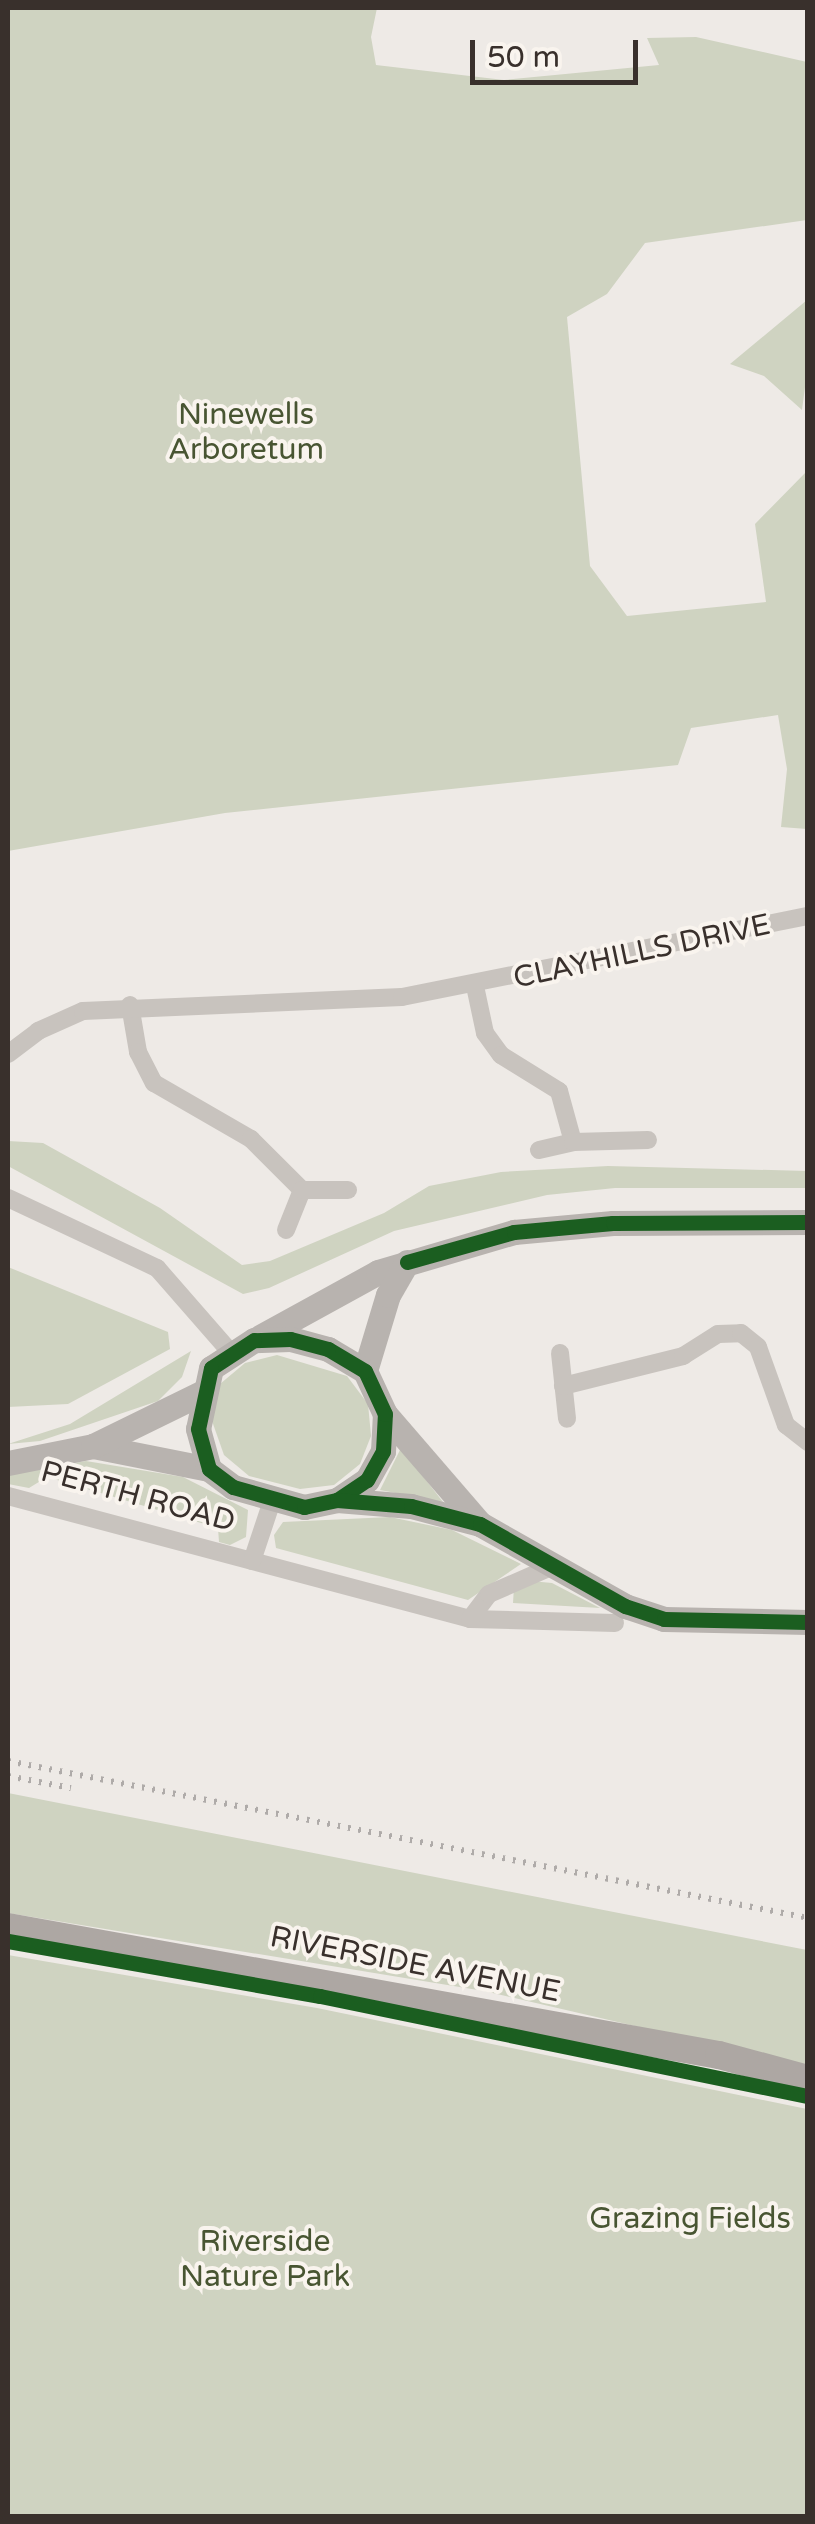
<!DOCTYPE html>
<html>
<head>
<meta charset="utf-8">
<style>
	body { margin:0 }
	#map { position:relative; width:815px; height:2524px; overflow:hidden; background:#eeeae6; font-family:"Varela Round",sans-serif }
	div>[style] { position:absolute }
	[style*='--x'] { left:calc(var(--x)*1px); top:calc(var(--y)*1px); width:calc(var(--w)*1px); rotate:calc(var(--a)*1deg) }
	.green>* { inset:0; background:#cfd3c1 }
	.street>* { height:18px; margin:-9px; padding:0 9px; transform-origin:9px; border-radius:9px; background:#c8c3be }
	.secondary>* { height:25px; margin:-12.5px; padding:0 12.5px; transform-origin:12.5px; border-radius:12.5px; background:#b8b3af }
	.primary>* { height:28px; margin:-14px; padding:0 14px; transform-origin:14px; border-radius:14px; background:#ada7a3 }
	.rail>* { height:6px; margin-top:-3px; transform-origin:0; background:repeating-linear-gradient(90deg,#afaba9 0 2.5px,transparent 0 10.5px) }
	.cycleway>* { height:15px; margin:-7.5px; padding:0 7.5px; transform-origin:7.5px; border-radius:7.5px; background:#1b5e20 }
	span { translate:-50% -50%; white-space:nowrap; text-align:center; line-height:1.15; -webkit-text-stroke:8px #f9f4ee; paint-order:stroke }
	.park-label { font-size:30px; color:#485532 }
	.street-label { font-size:30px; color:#39302c }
	.frame { position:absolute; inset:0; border:10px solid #39302c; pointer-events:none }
	.scale { position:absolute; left:470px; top:40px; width:168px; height:45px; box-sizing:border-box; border:5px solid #39302c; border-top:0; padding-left:12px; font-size:30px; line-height:35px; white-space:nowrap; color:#39302c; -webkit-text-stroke:8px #f9f4ee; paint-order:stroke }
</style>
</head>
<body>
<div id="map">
	<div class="green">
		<div style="clip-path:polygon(8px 8px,377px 8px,371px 37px,376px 65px,504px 80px,659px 65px,647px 38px,696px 37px,807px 62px,807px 220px,645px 243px,607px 294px,567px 317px,590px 566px,627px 616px,766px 602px,755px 524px,807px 471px,807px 444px,807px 829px,781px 827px,787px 769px,778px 715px,691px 728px,678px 765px,225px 813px,8px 851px)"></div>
		<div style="clip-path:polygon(807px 300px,807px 372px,802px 410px,764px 376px,730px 364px)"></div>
		<div style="clip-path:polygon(8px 1141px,43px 1143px,160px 1208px,242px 1265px,270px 1261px,384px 1213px,429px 1186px,501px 1172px,608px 1166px,807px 1171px,807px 1188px,615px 1188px,547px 1195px,394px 1231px,269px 1288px,243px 1294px,8px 1166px)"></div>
		<div style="clip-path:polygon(8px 1267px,168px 1332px,170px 1349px,68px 1404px,8px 1407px)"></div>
		<div style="clip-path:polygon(191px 1351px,182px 1377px,158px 1401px,40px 1441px,8px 1444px,70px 1424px)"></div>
		<div style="clip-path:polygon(277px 1355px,347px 1376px,368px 1404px,371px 1436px,360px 1464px,334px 1485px,300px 1489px,249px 1476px,224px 1455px,212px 1421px,220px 1384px,245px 1363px)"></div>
		<div style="clip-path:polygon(401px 1448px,443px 1502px,380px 1490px)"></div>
		<div style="clip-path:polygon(86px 1461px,183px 1477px,248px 1510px,246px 1537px,230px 1545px,219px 1542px,218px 1528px,47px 1477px,29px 1488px,8px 1484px,8px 1475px)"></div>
		<div style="clip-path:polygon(390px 1517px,452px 1530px,521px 1564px,468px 1600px,276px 1548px,274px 1535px,283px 1522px)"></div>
		<div style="clip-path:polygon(531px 1581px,552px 1583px,600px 1608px,513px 1603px,514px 1586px)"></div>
		<div style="clip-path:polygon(8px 1793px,807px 1950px,807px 2066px,484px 1991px,8px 1913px)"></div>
		<div style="clip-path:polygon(8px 1955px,317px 2008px,807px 2109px,807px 2516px,8px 2516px)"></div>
	</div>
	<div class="street">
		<div style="--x:475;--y:986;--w:48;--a:78"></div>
		<div style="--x:485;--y:1033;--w:27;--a:54"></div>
		<div style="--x:501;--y:1055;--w:68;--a:31.8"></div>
		<div style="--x:559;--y:1091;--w:53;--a:74.6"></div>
		<div style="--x:130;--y:1005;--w:48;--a:80.3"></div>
		<div style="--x:138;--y:1052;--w:35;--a:63"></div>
		<div style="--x:154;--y:1083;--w:112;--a:30"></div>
		<div style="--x:251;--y:1139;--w:72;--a:45"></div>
		<div style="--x:8;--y:1054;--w:38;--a:-37"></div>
		<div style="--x:38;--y:1031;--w:49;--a:-24"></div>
		<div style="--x:83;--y:1011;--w:319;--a:-2.5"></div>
		<div style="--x:402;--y:997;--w:414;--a:-11.3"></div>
		<div style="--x:539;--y:1150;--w:35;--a:-13"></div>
		<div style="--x:573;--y:1142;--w:75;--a:-1.5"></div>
		<div style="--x:8;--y:1198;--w:165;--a:25.2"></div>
		<div style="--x:157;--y:1268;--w:114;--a:48.9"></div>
		<div style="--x:286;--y:1230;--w:43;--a:-68.2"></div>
		<div style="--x:302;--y:1190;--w:46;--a:0"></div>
		<div style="--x:560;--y:1353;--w:66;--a:83.9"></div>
		<div style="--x:563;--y:1386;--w:124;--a:-14"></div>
		<div style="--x:683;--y:1356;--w:41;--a:-32.2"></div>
		<div style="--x:718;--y:1334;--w:23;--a:-2"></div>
		<div style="--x:741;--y:1333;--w:22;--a:39"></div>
		<div style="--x:758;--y:1347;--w:83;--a:70.3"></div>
		<div style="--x:786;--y:1425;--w:28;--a:38"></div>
		<div style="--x:8;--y:1496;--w:478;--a:14.9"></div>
		<div style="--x:470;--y:1619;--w:145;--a:1.6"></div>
		<div style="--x:252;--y:1561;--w:63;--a:-71.6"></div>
		<div style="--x:470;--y:1619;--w:31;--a:-53"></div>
		<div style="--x:489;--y:1594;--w:70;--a:-23.6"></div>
	</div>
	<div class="secondary">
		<div style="--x:260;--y:1337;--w:135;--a:-28.8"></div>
		<div style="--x:378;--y:1272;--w:142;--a:-16.4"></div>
		<div style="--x:514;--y:1232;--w:99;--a:-5.2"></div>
		<div style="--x:613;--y:1223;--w:195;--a:-0.3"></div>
		<div style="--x:365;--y:1371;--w:79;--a:-73.2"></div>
		<div style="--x:388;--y:1295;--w:38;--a:-60"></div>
		<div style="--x:385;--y:1414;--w:145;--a:49.2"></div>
		<div style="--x:93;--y:1446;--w:118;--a:11.2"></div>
		<div style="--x:8;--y:1463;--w:87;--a:-11.3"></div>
		<div style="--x:93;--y:1446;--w:120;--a:-26.1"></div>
		<div style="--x:337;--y:1500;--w:36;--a:-34"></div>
		<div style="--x:367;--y:1480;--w:33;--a:-61"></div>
		<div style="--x:383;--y:1451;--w:37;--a:-87"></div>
		<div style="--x:385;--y:1414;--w:47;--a:-114.9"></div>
		<div style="--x:365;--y:1371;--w:43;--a:-149.3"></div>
		<div style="--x:328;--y:1349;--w:39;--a:-165"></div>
		<div style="--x:290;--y:1339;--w:36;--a:178"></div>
		<div style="--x:254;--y:1340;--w:51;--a:146.9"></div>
		<div style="--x:211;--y:1368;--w:62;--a:102"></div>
		<div style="--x:198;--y:1429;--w:41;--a:74.6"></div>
		<div style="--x:209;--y:1469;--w:30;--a:37"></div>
		<div style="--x:233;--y:1487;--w:74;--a:15.7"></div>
		<div style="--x:304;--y:1507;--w:34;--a:-12"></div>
		<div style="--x:337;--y:1500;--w:74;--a:4.6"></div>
		<div style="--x:411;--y:1506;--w:71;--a:14.6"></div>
		<div style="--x:480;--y:1524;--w:167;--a:29.5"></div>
		<div style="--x:625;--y:1606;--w:41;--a:18.4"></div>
		<div style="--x:664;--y:1619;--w:144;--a:1.2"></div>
	</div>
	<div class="primary">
		<div style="--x:8;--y:1927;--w:722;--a:10.21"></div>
		<div style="--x:719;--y:2055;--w:92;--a:15.1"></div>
	</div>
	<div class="rail">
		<div style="--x:8;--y:1761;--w:815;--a:11.1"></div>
		<div style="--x:8;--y:1776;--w:64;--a:10.8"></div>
	</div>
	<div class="cycleway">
		<div style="--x:407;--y:1262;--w:111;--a:-15.7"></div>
		<div style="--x:514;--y:1232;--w:99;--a:-5.2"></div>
		<div style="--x:613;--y:1223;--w:195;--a:-0.3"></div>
		<div style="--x:337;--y:1500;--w:36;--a:-34"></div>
		<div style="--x:367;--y:1480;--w:33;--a:-61"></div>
		<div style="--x:383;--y:1451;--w:37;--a:-87"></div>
		<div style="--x:385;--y:1414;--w:47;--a:-114.9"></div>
		<div style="--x:365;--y:1371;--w:43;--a:-149.3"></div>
		<div style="--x:328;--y:1349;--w:39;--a:-165"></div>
		<div style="--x:290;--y:1339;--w:36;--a:178"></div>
		<div style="--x:254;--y:1340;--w:51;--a:146.9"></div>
		<div style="--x:211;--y:1368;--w:62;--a:102"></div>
		<div style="--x:198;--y:1429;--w:41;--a:74.6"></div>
		<div style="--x:209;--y:1469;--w:30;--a:37"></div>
		<div style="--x:233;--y:1487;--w:74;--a:15.7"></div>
		<div style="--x:304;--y:1507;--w:34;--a:-12"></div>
		<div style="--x:337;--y:1500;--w:74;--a:4.6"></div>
		<div style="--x:411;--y:1506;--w:71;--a:14.6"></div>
		<div style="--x:480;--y:1524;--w:167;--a:29.5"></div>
		<div style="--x:625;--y:1606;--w:41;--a:18.4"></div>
		<div style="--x:664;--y:1619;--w:144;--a:1.2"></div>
		<div style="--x:8;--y:1941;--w:317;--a:10"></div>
		<div style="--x:320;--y:1996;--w:498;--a:11.6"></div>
	</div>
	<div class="park-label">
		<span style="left:246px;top:432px">Ninewells<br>Arboretum</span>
		<span style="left:690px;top:2219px">Grazing Fields</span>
		<span style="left:265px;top:2259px">Riverside<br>Nature Park</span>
	</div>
	<div class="street-label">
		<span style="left:642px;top:952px;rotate:-12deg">CLAYHILLS DRIVE</span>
		<span style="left:138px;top:1497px;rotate:15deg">PERTH ROAD</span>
		<span style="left:415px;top:1965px;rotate:11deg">RIVERSIDE AVENUE</span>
	</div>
	<div class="frame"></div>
	<div class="scale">50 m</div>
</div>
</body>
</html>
